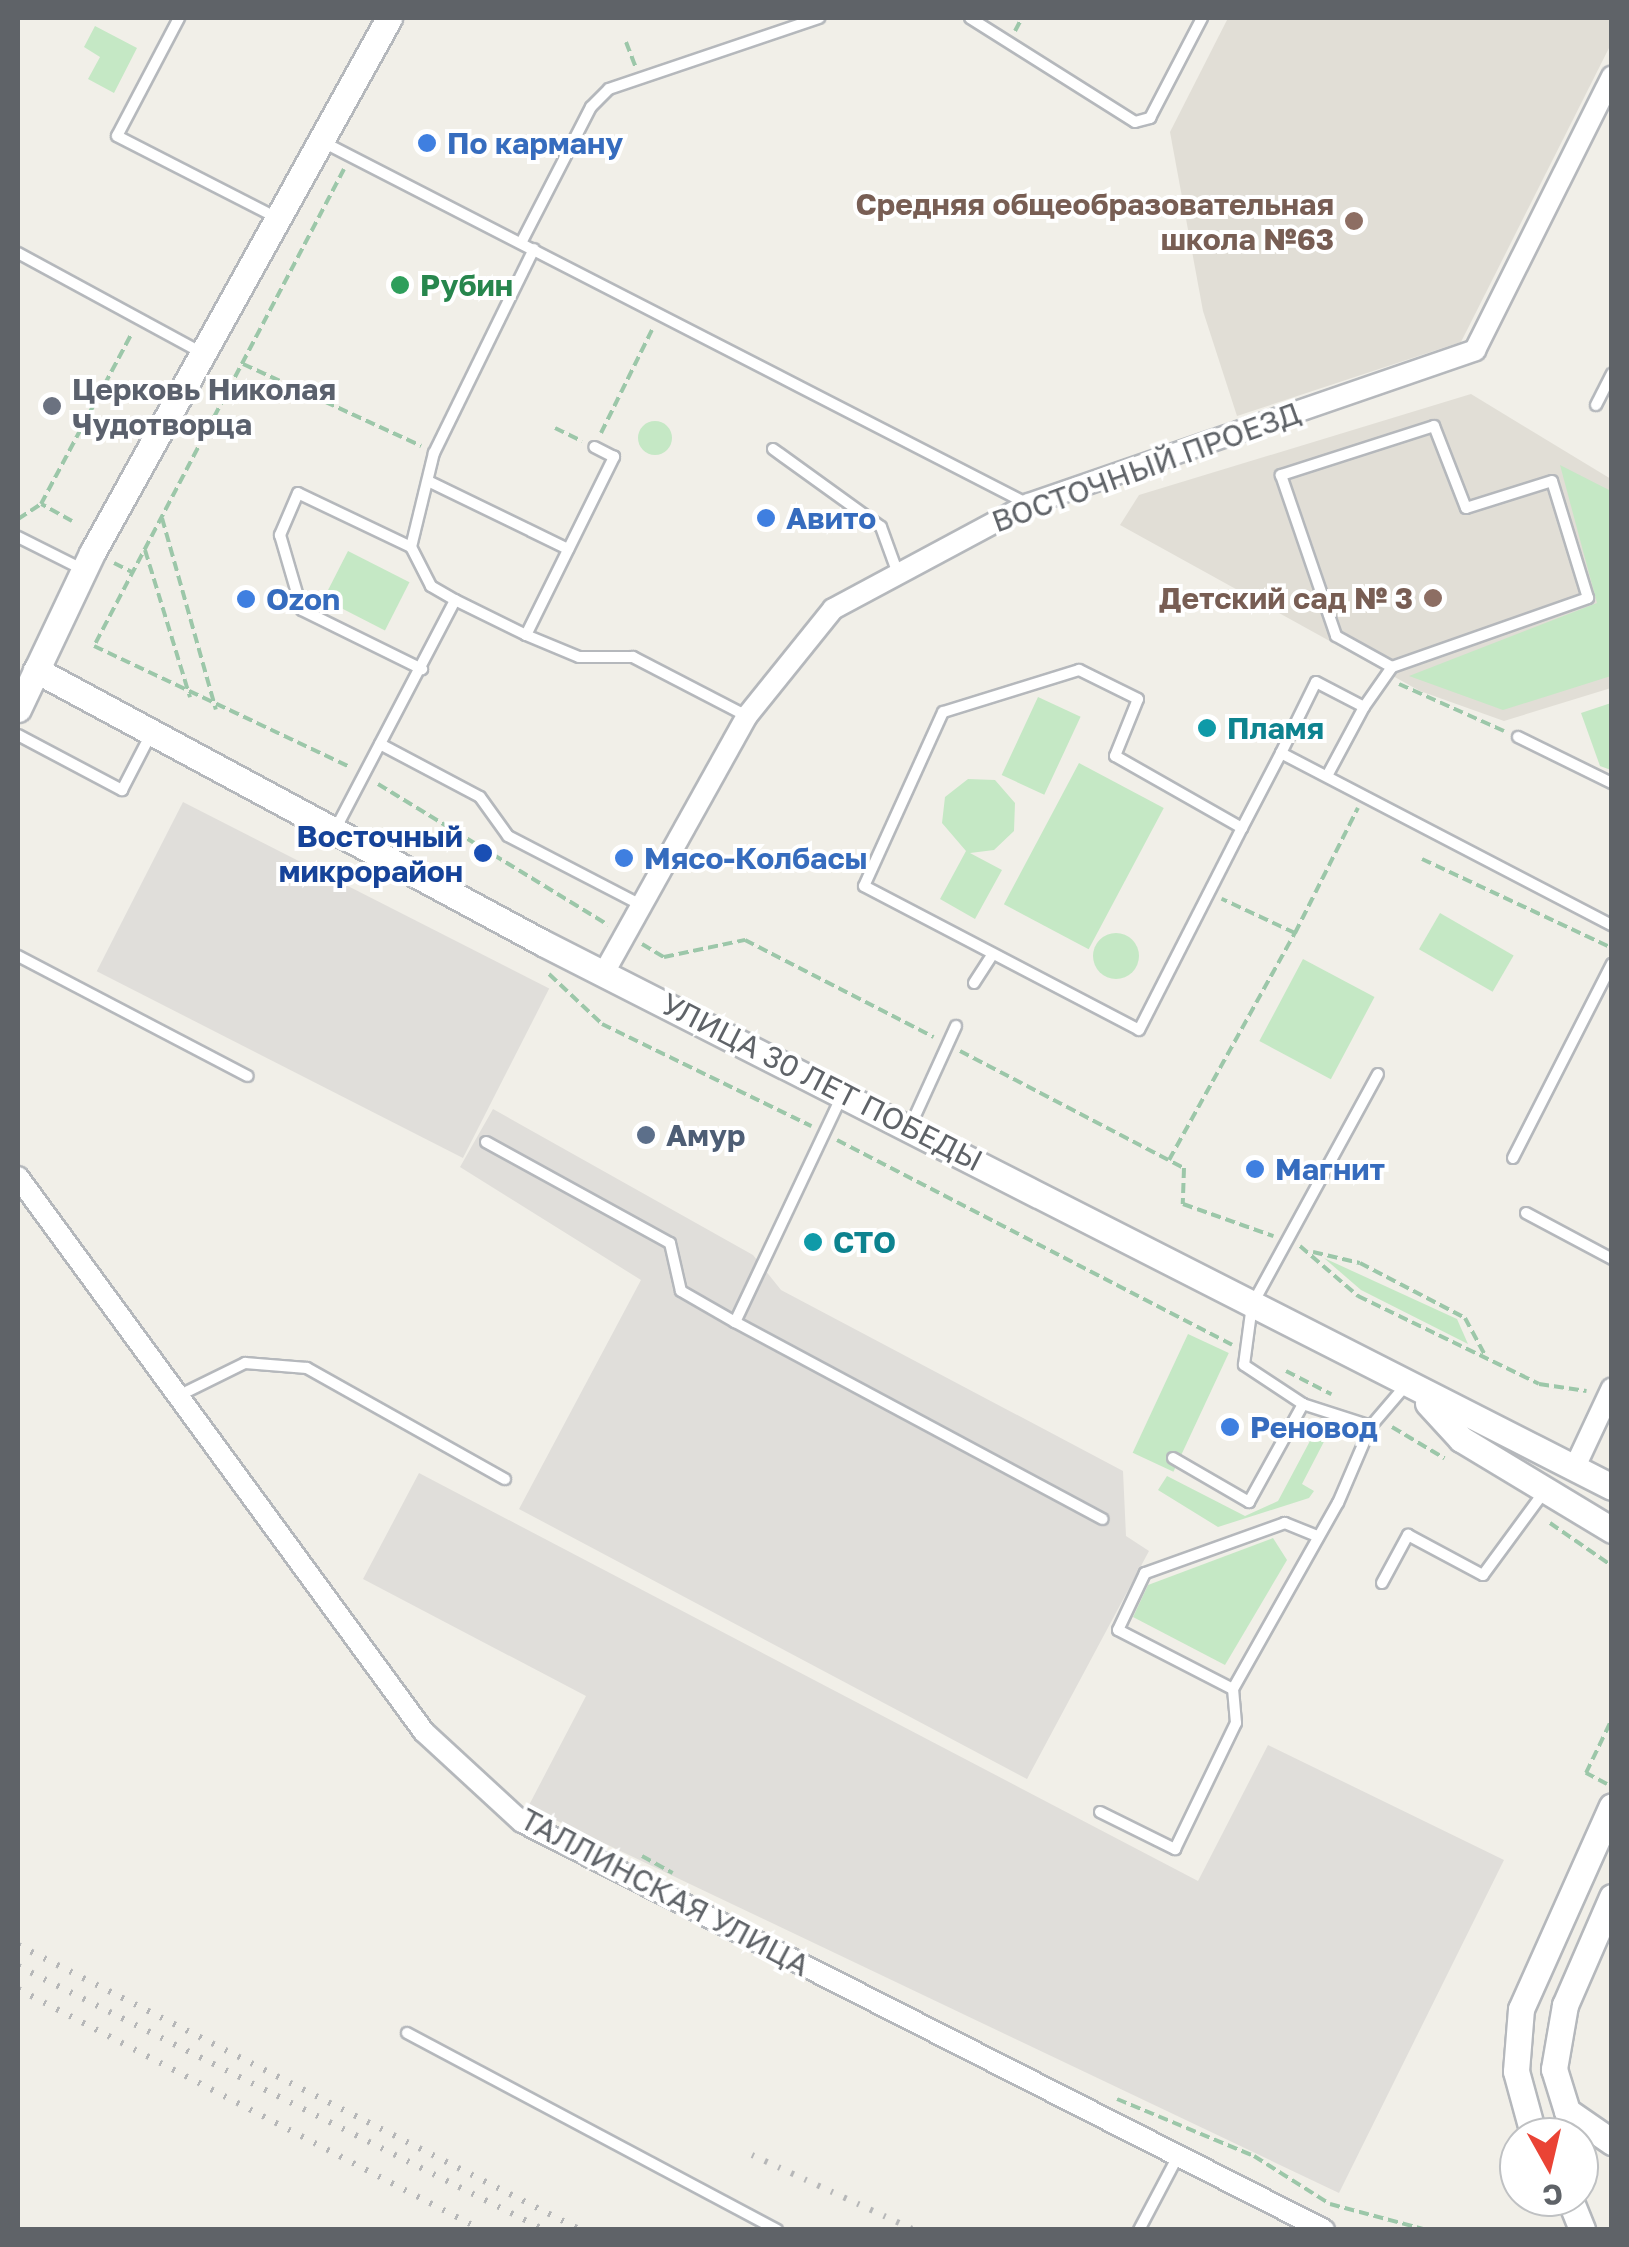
<!DOCTYPE html>
<html>
<head>
<meta charset="utf-8">
<style>
	body { margin:0 }
	#map { position:relative; width:1629px; height:2247px; overflow:hidden; background:#f1efe8; font-family:"Golos Text",sans-serif }
	div>[style] { position:absolute }
	[style*='--x'] { left:calc(var(--x)*1px); top:calc(var(--y)*1px); width:calc(var(--w)*1px); rotate:calc(var(--a)*1deg) }
	.industrial>* { inset:0; background:#e0deda; transform-origin:0 0 }
	.education>* { inset:0; background:#e1ded6 }
	.green>* { inset:0; background:#c5e8c5; transform-origin:0 0 }
	.round { border-radius:50% }
	.path>* { height:4px; margin-top:-2px; transform-origin:0; background:repeating-linear-gradient(90deg,#9cc7a9 0 10px,transparent 0 15px) }
	.roads { filter:drop-shadow(2px 0 #b5b8bc) drop-shadow(-2px 0 #b5b8bc) drop-shadow(0 2px #b5b8bc) drop-shadow(0 -2px #b5b8bc) }
	.service>* { height:10px; margin:-5px; padding:0 5px; transform-origin:5px; border-radius:5px; background:#fff }
	.minor>* { height:20px; margin:-10px; padding:0 10px; transform-origin:10px; border-radius:10px; background:#fff }
	.tertiary>* { height:25px; margin:-12.5px; padding:0 12.5px; transform-origin:12.5px; border-radius:12.5px; background:#fff }
	.rail>* { height:6px; margin-top:-3px; transform-origin:0; background:repeating-linear-gradient(90deg,#b6b7b8 0 2.5px,transparent 0 14.5px) }
	.dots>* { width:28px; height:28px; translate:-50% -50%; box-sizing:border-box; border:5px solid #fff; border-radius:50% }
	span { translate:-50% -50%; white-space:nowrap; text-align:center; line-height:1.15; -webkit-text-stroke:8px #fff; paint-order:stroke }
	.shop-label { font-size:30px; color:#366cbe; font-weight:700 }
	.left { translate:0 -50%; text-align:left }
	.education-label { font-size:30px; color:#785e54; font-weight:700 }
	.right { translate:-100% -50%; text-align:right }
	.leisure-label { font-size:30px; color:#27864d; font-weight:700 }
	.worship-label { font-size:30px; color:#5b616d; font-weight:700 }
	.street-label { font-size:30px; color:#5f6368 }
	.culture-label { font-size:30px; color:#0d838f; font-weight:700 }
	.transit-label { font-size:30px; color:#164399; font-weight:700 }
	.service-label { font-size:30px; color:#4e5e75; font-weight:700 }
	.frame { position:absolute; inset:0; border:20px solid #5f6368; pointer-events:none }
	.north { position:absolute; left:1499px; top:2117px; width:100px; height:100px; box-sizing:border-box; background:#fff; border:2px solid #bfc1c3; border-radius:50%; rotate:172deg; font-size:28px; font-weight:700; line-height:40px; text-align:center; color:#5f6368 }
	.north::after { content:''; display:block; margin:auto; width:35px; height:45px; background:#ea4335; clip-path:polygon(50% 0,100% 100%,50% 72%,0 100%) }
</style>
</head>
<body>
<div id="map">
	<div class="industrial">
		<div style="left:183px;top:802px;width:411px;height:190px;rotate:27deg"></div>
		<div style="clip-path:polygon(493px 1109px,753px 1255px,781px 1290px,1123px 1471px,1126px 1536px,1149px 1551px,1027px 1779px,519px 1509px,641px 1280px,460px 1167px)"></div>
		<div style="clip-path:polygon(419px 1473px,1198px 1881px,1268px 1745px,1504px 1860px,1339px 2193px,528px 1807px,586px 1696px,363px 1579px)"></div>
	</div>
	<div class="education">
		<div style="clip-path:polygon(1228px 18px,1611px 18px,1611px 44px,1461px 342px,1237px 416px,1203px 311px,1170px 132px)"></div>
		<div style="clip-path:polygon(1471px 394px,1611px 479px,1611px 688px,1504px 721px,1420px 691px,1120px 525px,1139px 495px)"></div>
	</div>
	<div class="green">
		<div style="clip-path:polygon(95px 26px,137px 48px,114px 93px,88px 79px,100px 57px,84px 47px)"></div>
		<div class="round" style="left:638px;top:421px;width:34px;height:34px"></div>
		<div style="clip-path:polygon(1560px 465px,1611px 491px,1611px 676px,1503px 710px,1409px 676px,1597px 603px)"></div>
		<div style="left:348px;top:551px;width:69px;height:54px;rotate:27deg"></div>
		<div style="left:1038px;top:697px;width:47px;height:86px;rotate:25deg"></div>
		<div style="clip-path:polygon(1611px 703px,1612px 703px,1611px 770px,1600px 766px,1581px 713px)"></div>
		<div style="left:1079px;top:763px;width:96px;height:160px;rotate:28deg"></div>
		<div style="clip-path:polygon(968px 779px,995px 780px,1015px 803px,1014px 831px,994px 850px,970px 853px,1002px 870px,975px 919px,940px 899px,966px 851px,942px 823px,945px 797px)"></div>
		<div style="left:1440px;top:913px;width:85px;height:42px;rotate:30deg"></div>
		<div class="round" style="left:1093px;top:933px;width:46px;height:46px"></div>
		<div style="left:1303px;top:959px;width:81px;height:93px;rotate:28deg"></div>
		<div style="clip-path:polygon(1324px 1258px,1457px 1319px,1468px 1344px,1361px 1290px)"></div>
		<div style="left:1188px;top:1334px;width:45px;height:131px;rotate:25deg"></div>
		<div style="clip-path:polygon(1319px 1424px,1330px 1430px,1302px 1484px,1314px 1491px,1309px 1498px,1218px 1527px,1158px 1490px,1167px 1476px,1245px 1516px,1278px 1501px)"></div>
		<div style="clip-path:polygon(1273px 1538px,1287px 1560px,1225px 1665px,1133px 1617px,1148px 1585px)"></div>
	</div>
	<div class="path">
		<div style="--x:1015;--y:31;--w:15;--a:-62"></div>
		<div style="--x:626;--y:42;--w:26;--a:69"></div>
		<div style="--x:344;--y:169;--w:539;--a:117.66"></div>
		<div style="--x:94;--y:646;--w:281;--a:25.3"></div>
		<div style="--x:243;--y:364;--w:196;--a:24.7"></div>
		<div style="--x:555;--y:428;--w:30;--a:26"></div>
		<div style="--x:601;--y:433;--w:115;--a:-63.7"></div>
		<div style="--x:162;--y:518;--w:199;--a:74.3"></div>
		<div style="--x:18;--y:519;--w:27;--a:-33"></div>
		<div style="--x:72;--y:521;--w:35;--a:-151"></div>
		<div style="--x:41;--y:504;--w:194;--a:-62"></div>
		<div style="--x:145;--y:550;--w:154;--a:73"></div>
		<div style="--x:114;--y:563;--w:20;--a:27"></div>
		<div style="--x:1399;--y:684;--w:115;--a:24.1"></div>
		<div style="--x:378;--y:784;--w:270;--a:31.5"></div>
		<div style="--x:1422;--y:859;--w:208;--a:25.1"></div>
		<div style="--x:1295;--y:933;--w:140;--a:-63.3"></div>
		<div style="--x:642;--y:944;--w:26;--a:31"></div>
		<div style="--x:664;--y:957;--w:83;--a:-11.9"></div>
		<div style="--x:745;--y:940;--w:212;--a:27.2"></div>
		<div style="--x:549;--y:974;--w:73;--a:43.3"></div>
		<div style="--x:602;--y:1024;--w:233;--a:26"></div>
		<div style="--x:960;--y:1051;--w:253;--a:27.6"></div>
		<div style="--x:1184;--y:1168;--w:36;--a:92"></div>
		<div style="--x:1183;--y:1204;--w:96;--a:19.6"></div>
		<div style="--x:837;--y:1140;--w:445;--a:27.4"></div>
		<div style="--x:1169;--y:1160;--w:260;--a:-61"></div>
		<div style="--x:1295;--y:933;--w:81;--a:-155"></div>
		<div style="--x:1300;--y:1246;--w:77;--a:40.8"></div>
		<div style="--x:1358;--y:1296;--w:201;--a:25.9"></div>
		<div style="--x:1539;--y:1384;--w:48;--a:8.5"></div>
		<div style="--x:1313;--y:1252;--w:48;--a:13.2"></div>
		<div style="--x:1360;--y:1263;--w:119;--a:27.6"></div>
		<div style="--x:1465;--y:1318;--w:44;--a:61.7"></div>
		<div style="--x:1286;--y:1371;--w:51;--a:27.1"></div>
		<div style="--x:1392;--y:1427;--w:61;--a:30.8"></div>
		<div style="--x:1550;--y:1523;--w:75;--a:34.7"></div>
		<div style="--x:1607;--y:1784;--w:24;--a:-152"></div>
		<div style="--x:1586;--y:1773;--w:60;--a:-64.3"></div>
		<div style="--x:642;--y:1856;--w:35;--a:29"></div>
		<div style="--x:1117;--y:2099;--w:148;--a:22.6"></div>
		<div style="--x:1254;--y:2156;--w:90;--a:32.3"></div>
		<div style="--x:1330;--y:2204;--w:100;--a:15"></div>
	</div>
	<div class="roads">
		<div class="service">
			<div style="--x:179;--y:18;--w:133;--a:117.7"></div>
			<div style="--x:117;--y:136;--w:178;--a:27.1"></div>
			<div style="--x:970;--y:18;--w:195;--a:32.2"></div>
			<div style="--x:1135;--y:122;--w:16;--a:-15"></div>
			<div style="--x:1150;--y:118;--w:113;--a:-62.5"></div>
			<div style="--x:323;--y:142;--w:793;--a:27.18"></div>
			<div style="--x:521;--y:243;--w:153;--a:-62.8"></div>
			<div style="--x:591;--y:107;--w:25;--a:-45"></div>
			<div style="--x:609;--y:89;--w:222;--a:-18.7"></div>
			<div style="--x:18;--y:253;--w:209;--a:28.5"></div>
			<div style="--x:1596;--y:405;--w:35;--a:-63"></div>
			<div style="--x:773;--y:449;--w:133;--a:35.8"></div>
			<div style="--x:881;--y:527;--w:47;--a:70"></div>
			<div style="--x:428;--y:481;--w:156;--a:25.9"></div>
			<div style="--x:18;--y:537;--w:72;--a:26.6"></div>
			<div style="--x:411;--y:547;--w:125;--a:-154.5"></div>
			<div style="--x:298;--y:493;--w:46;--a:113.2"></div>
			<div style="--x:280;--y:535;--w:78;--a:73.7"></div>
			<div style="--x:302;--y:610;--w:134;--a:26.2"></div>
			<div style="--x:455;--y:600;--w:79;--a:26.2"></div>
			<div style="--x:526;--y:635;--w:199;--a:-63.7"></div>
			<div style="--x:614;--y:457;--w:22;--a:-153"></div>
			<div style="--x:526;--y:635;--w:57;--a:22.5"></div>
			<div style="--x:579;--y:657;--w:54;--a:0"></div>
			<div style="--x:633;--y:657;--w:128;--a:27.4"></div>
			<div style="--x:1364;--y:707;--w:49;--a:-55"></div>
			<div style="--x:1392;--y:667;--w:208;--a:-19.4"></div>
			<div style="--x:1588;--y:598;--w:122;--a:-107.1"></div>
			<div style="--x:1552;--y:481;--w:90;--a:162.6"></div>
			<div style="--x:1466;--y:508;--w:88;--a:-111.3"></div>
			<div style="--x:1434;--y:426;--w:161;--a:162.2"></div>
			<div style="--x:1281;--y:475;--w:170;--a:71.1"></div>
			<div style="--x:1336;--y:636;--w:64;--a:29"></div>
			<div style="--x:18;--y:735;--w:118;--a:27.9"></div>
			<div style="--x:122;--y:790;--w:65;--a:-62.7"></div>
			<div style="--x:1518;--y:737;--w:105;--a:26.1"></div>
			<div style="--x:380;--y:744;--w:113;--a:27.9"></div>
			<div style="--x:480;--y:797;--w:48;--a:54.3"></div>
			<div style="--x:508;--y:836;--w:150;--a:27.4"></div>
			<div style="--x:1281;--y:753;--w:79;--a:-63.8"></div>
			<div style="--x:1316;--y:682;--w:54;--a:27.5"></div>
			<div style="--x:1364;--y:707;--w:78;--a:118.2"></div>
			<div style="--x:336;--y:828;--w:257;--a:-62.4"></div>
			<div style="--x:455;--y:600;--w:28;--a:-150"></div>
			<div style="--x:431;--y:586;--w:44;--a:-117.1"></div>
			<div style="--x:411;--y:547;--w:97;--a:-76.3"></div>
			<div style="--x:434;--y:453;--w:227;--a:-63.9"></div>
			<div style="--x:1242;--y:828;--w:146;--a:-150.4"></div>
			<div style="--x:1115;--y:756;--w:61;--a:-68"></div>
			<div style="--x:1138;--y:699;--w:66;--a:-153.8"></div>
			<div style="--x:1079;--y:670;--w:142;--a:162.8"></div>
			<div style="--x:943;--y:712;--w:191;--a:114.4"></div>
			<div style="--x:864;--y:886;--w:310;--a:27.6"></div>
			<div style="--x:1139;--y:1030;--w:227;--a:-63"></div>
			<div style="--x:1242;--y:828;--w:85;--a:-62.5"></div>
			<div style="--x:1281;--y:753;--w:373;--a:27.5"></div>
			<div style="--x:18;--y:956;--w:259;--a:27.6"></div>
			<div style="--x:974;--y:983;--w:30;--a:-57"></div>
			<div style="--x:910;--y:1127;--w:111;--a:-65.5"></div>
			<div style="--x:486;--y:1142;--w:210;--a:28.8"></div>
			<div style="--x:670;--y:1243;--w:49;--a:77.1"></div>
			<div style="--x:681;--y:1291;--w:62;--a:29.9"></div>
			<div style="--x:735;--y:1322;--w:252;--a:-64.7"></div>
			<div style="--x:1513;--y:1158;--w:218;--a:-63"></div>
			<div style="--x:1526;--y:1213;--w:98;--a:28.1"></div>
			<div style="--x:735;--y:1322;--w:417;--a:28.2"></div>
			<div style="--x:178;--y:1396;--w:75;--a:-26.2"></div>
			<div style="--x:245;--y:1363;--w:62;--a:4.6"></div>
			<div style="--x:307;--y:1368;--w:227;--a:29.3"></div>
			<div style="--x:1371;--y:1426;--w:71;--a:-162.1"></div>
			<div style="--x:1303;--y:1404;--w:71;--a:-146.5"></div>
			<div style="--x:1244;--y:1365;--w:61;--a:-82.4"></div>
			<div style="--x:1252;--y:1305;--w:263;--a:-61.4"></div>
			<div style="--x:1173;--y:1458;--w:88;--a:30.1"></div>
			<div style="--x:1249;--y:1502;--w:112;--a:-61.1"></div>
			<div style="--x:1317;--y:1536;--w:35;--a:-158"></div>
			<div style="--x:1285;--y:1523;--w:149;--a:160.3"></div>
			<div style="--x:1145;--y:1573;--w:63;--a:115.3"></div>
			<div style="--x:1118;--y:1630;--w:129;--a:27.2"></div>
			<div style="--x:1233;--y:1689;--w:214;--a:-60.6"></div>
			<div style="--x:1338;--y:1503;--w:84;--a:-66.8"></div>
			<div style="--x:1371;--y:1426;--w:54;--a:-49.5"></div>
			<div style="--x:1382;--y:1583;--w:55;--a:-61.6"></div>
			<div style="--x:1408;--y:1535;--w:85;--a:28.1"></div>
			<div style="--x:1483;--y:1575;--w:103;--a:-53.7"></div>
			<div style="--x:1100;--y:1812;--w:84;--a:26.3"></div>
			<div style="--x:1175;--y:1849;--w:140;--a:-64.2"></div>
			<div style="--x:1236;--y:1723;--w:34;--a:-95"></div>
			<div style="--x:407;--y:2033;--w:419;--a:28"></div>
			<div style="--x:1139;--y:2230;--w:84;--a:-62.2"></div>
		</div>
		<div class="minor">
			<div style="--x:605;--y:971;--w:292;--a:-60.9"></div>
			<div style="--x:747;--y:716;--w:137;--a:-51.2"></div>
			<div style="--x:833;--y:609;--w:222;--a:-28.2"></div>
			<div style="--x:1029;--y:504;--w:472;--a:-19"></div>
			<div style="--x:1475;--y:350;--w:306;--a:-63.4"></div>
			<div style="--x:18;--y:1177;--w:688;--a:53.81"></div>
			<div style="--x:424;--y:1732;--w:133;--a:42.6"></div>
			<div style="--x:522;--y:1822;--w:900;--a:26.96"></div>
			<div style="--x:1574;--y:1469;--w:89;--a:-64.9"></div>
		</div>
		<div class="tertiary">
			<div style="--x:36;--y:670;--w:576;--a:28.3"></div>
			<div style="--x:543;--y:943;--w:1199;--a:26.97"></div>
			<div style="--x:18;--y:709;--w:173;--a:-64.6"></div>
			<div style="--x:92;--y:553;--w:612;--a:-60.96"></div>
			<div style="--x:1428;--y:1403;--w:49;--a:47.5"></div>
			<div style="--x:1461;--y:1439;--w:176;--a:31.1"></div>
			<div style="--x:1612;--y:1897;--w:118;--a:113.5"></div>
			<div style="--x:1565;--y:2005;--w:65;--a:99.8"></div>
			<div style="--x:1554;--y:2069;--w:44;--a:72.8"></div>
			<div style="--x:1567;--y:2111;--w:55;--a:34.6"></div>
			<div style="--x:1534;--y:2137;--w:68;--a:-105.3"></div>
			<div style="--x:1516;--y:2071;--w:62;--a:-85.4"></div>
			<div style="--x:1521;--y:2009;--w:222;--a:-65.9"></div>
			<div style="--x:1569;--y:2197;--w:35;--a:68"></div>
		</div>
	</div>
	<div class="rail">
		<div style="--x:18;--y:1945;--w:631;--a:26.85"></div>
		<div style="--x:18;--y:1966;--w:589;--a:26.61"></div>
		<div style="--x:18;--y:1989;--w:523;--a:27.45"></div>
		<div style="--x:752;--y:2155;--w:179;--a:24.8"></div>
	</div>
	<div class="dots">
		<div style="left:427px;top:143px;background:#3f7fe0"></div>
		<div style="left:1354px;top:221px;background:#8d6e63"></div>
		<div style="left:400px;top:285px;background:#2e9e5b"></div>
		<div style="left:52px;top:406px;background:#6b7280"></div>
		<div style="left:766px;top:518px;background:#3f7fe0"></div>
		<div style="left:1433px;top:598px;background:#8d6e63"></div>
		<div style="left:246px;top:599px;background:#3f7fe0"></div>
		<div style="left:1207px;top:728px;background:#0f9aa8"></div>
		<div style="left:483px;top:853px;background:#1a4fb4"></div>
		<div style="left:624px;top:858px;background:#3f7fe0"></div>
		<div style="left:646px;top:1135px;background:#5c6f8a"></div>
		<div style="left:1255px;top:1169px;background:#3f7fe0"></div>
		<div style="left:813px;top:1242px;background:#0f9aa8"></div>
		<div style="left:1230px;top:1427px;background:#3f7fe0"></div>
	</div>
	<div class="shop-label">
		<span class="left" style="left:447px;top:143px">По карману</span>
		<span class="left" style="left:786px;top:518px">Авито</span>
		<span class="left" style="left:266px;top:599px">Ozon</span>
		<span class="left" style="left:644px;top:858px">Мясо-Колбасы</span>
		<span class="left" style="left:1275px;top:1169px">Магнит</span>
		<span class="left" style="left:1250px;top:1427px">Реновод</span>
	</div>
	<div class="education-label">
		<span class="right" style="left:1334px;top:221px">Средняя общеобразовательная<br>школа №63</span>
		<span class="right" style="left:1413px;top:598px">Детский сад № 3</span>
	</div>
	<div class="leisure-label">
		<span class="left" style="left:420px;top:285px">Рубин</span>
	</div>
	<div class="worship-label">
		<span class="left" style="left:72px;top:406px">Церковь Николая<br>Чудотворца</span>
	</div>
	<div class="street-label">
		<span style="left:1146px;top:467px;rotate:-20deg">ВОСТОЧНЫЙ ПРОЕЗД</span>
		<span style="left:822px;top:1082px;rotate:27deg">УЛИЦА 30 ЛЕТ ПОБЕДЫ</span>
		<span style="left:665px;top:1892px;rotate:28deg">ТАЛЛИНСКАЯ УЛИЦА</span>
	</div>
	<div class="culture-label">
		<span class="left" style="left:1227px;top:728px">Пламя</span>
		<span class="left" style="left:833px;top:1242px">СТО</span>
	</div>
	<div class="transit-label">
		<span class="right" style="left:463px;top:853px">Восточный<br>микрорайон</span>
	</div>
	<div class="service-label">
		<span class="left" style="left:666px;top:1135px">Амур</span>
	</div>
	<div class="frame"></div>
	<div class="north">С</div>
</div>
</body>
</html>
